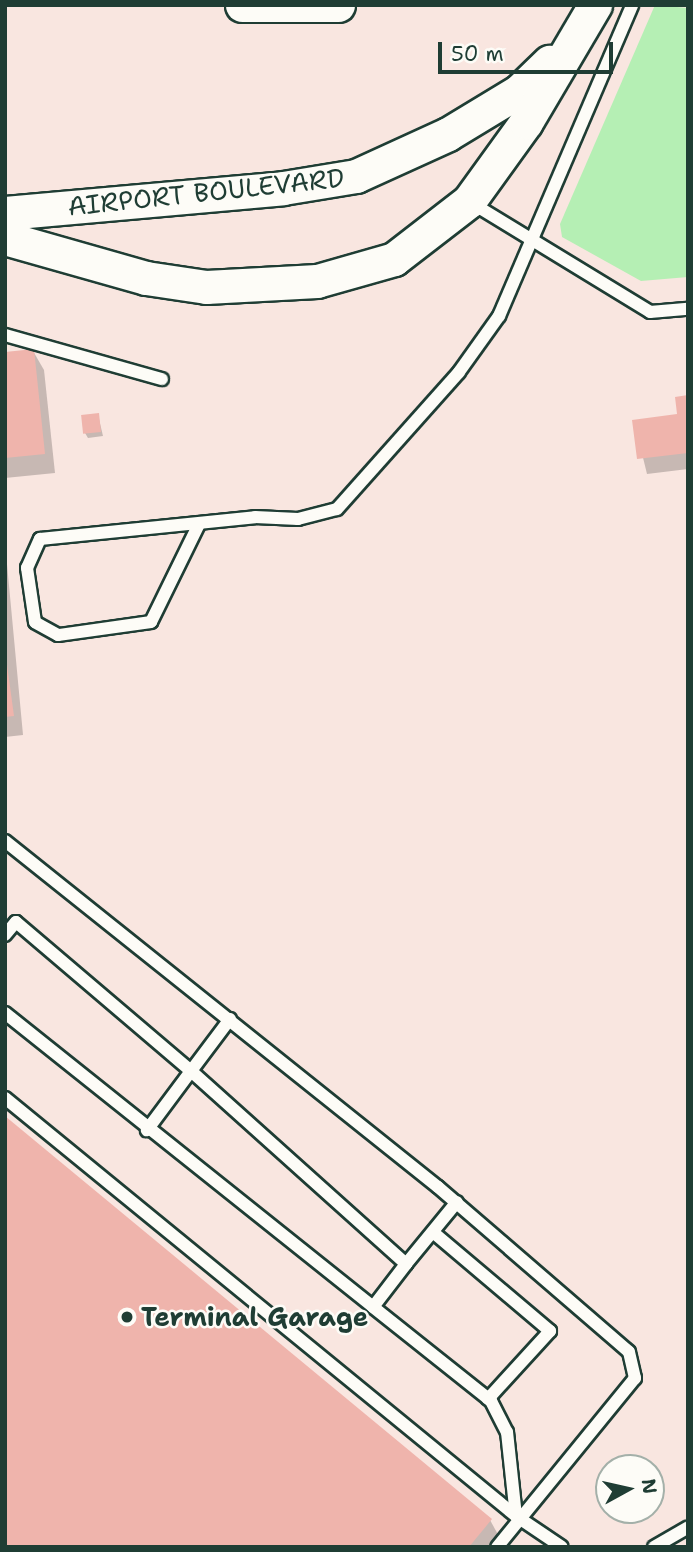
<!DOCTYPE html>
<html>
<head>
<meta charset="utf-8">
<style>
	body { margin:0 }
	#map { position:relative; width:693px; height:1552px; overflow:hidden; background:#fdfcf7; font-family:"Shantell Sans",sans-serif }
	div>[style] { position:absolute }
	[style*='--x'] { left:calc(var(--x)*1px); top:calc(var(--y)*1px); width:calc(var(--w)*1px); rotate:calc(var(--a)*1deg) }
	.built>* { inset:0; background:#f9e6e0 }
	.green>* { inset:0; background:#b5efb4 }
	.shadow>* { inset:0; background:#0003 }
	.building>* { inset:0; background:#efb4ac; transform-origin:0 0 }
	.roads { filter:drop-shadow(2px 0 #1f3d34) drop-shadow(-2px 0 #1f3d34) drop-shadow(0 2px #1f3d34) drop-shadow(0 -2px #1f3d34) }
	.lane>* { height:12px; margin:-6px; padding:0 6px; transform-origin:6px; border-radius:6px; background:#fdfcf7 }
	.secondary>* { height:33px; margin:-16.5px; padding:0 16.5px; transform-origin:16.5px; border-radius:16.5px; background:#fdfcf7 }
	.dots>* { width:19px; height:19px; translate:-50% -50%; box-sizing:border-box; border:4px solid #fdfcf7; border-radius:50% }
	span { translate:-50% -50%; white-space:nowrap; text-align:center; line-height:1.15; -webkit-text-stroke:5px #fdfcf7; paint-order:stroke }
	.street-label { font-size:26px; color:#1f3d34 }
	.poi-label { font-size:26px; color:#1f3d34; font-weight:700 }
	.left { translate:0 -50%; text-align:left }
	.frame { position:absolute; inset:0; border:7px solid #1f3d34; pointer-events:none }
	.north { position:absolute; left:595px; top:1454px; width:70px; height:70px; box-sizing:border-box; background:#fdfcf7; border:2px solid #a4b0a9; border-radius:50%; rotate:82deg; font-size:19px; font-weight:700; line-height:28px; text-align:center; color:#1f3d34 }
	.north::after { content:''; display:block; margin:auto; width:24px; height:32px; background:#1f3d34; clip-path:polygon(50% 0,100% 100%,50% 72%,0 100%) }
	.scale { position:absolute; left:438px; top:42px; width:175px; height:32px; box-sizing:border-box; border:4px solid #1f3d34; border-top:0; padding-left:9px; font-size:21px; line-height:24px; white-space:nowrap; color:#1f3d34; -webkit-text-stroke:5px #fdfcf7; paint-order:stroke }
</style>
</head>
<body>
<div id="map">
	<div class="built">
		<div style="clip-path:polygon(evenodd,5px 5px,688px 5px,688px 1547px,5px 1547px,5px 5px,609px 1468px,651px 1468px,651px 1510px,609px 1510px,609px 1468px)"></div>
	</div>
	<div class="green">
		<div style="clip-path:polygon(655px 5px,688px 8px,688px 277px,641px 281px,562px 237px,560px 224px)"></div>
	</div>
	<div class="shadow">
		<div style="clip-path:polygon(33px 351px,44px 370px,55px 473px,5px 478px,5px 354px)"></div>
		<div style="clip-path:polygon(688px 397px,688px 469px,647px 474px,634px 421px,678px 415px)"></div>
		<div style="clip-path:polygon(98px 415px,103px 436px,88px 438px,85px 433px)"></div>
		<div style="clip-path:polygon(5px 543px,23px 735px,5px 737px)"></div>
		<div style="clip-path:polygon(490px 1520px,501px 1540px,496px 1547px,5px 1547px)"></div>
	</div>
	<div class="building">
		<div style="clip-path:polygon(34px 349px,45px 454px,5px 458px,5px 352px)"></div>
		<div style="clip-path:polygon(688px 395px,688px 453px,637px 459px,632px 420px,677px 414px,675px 397px)"></div>
		<div style="left:99px;top:413px;width:19px;height:18px;rotate:84deg"></div>
		<div style="clip-path:polygon(5px 650px,14px 716px,5px 717px)"></div>
		<div style="clip-path:polygon(5px 1116px,492px 1519px,469px 1547px,5px 1547px)"></div>
	</div>
	<div class="roads">
		<div class="lane">
			<div style="--x:470;--y:202;--w:211;--a:31.4"></div>
			<div style="--x:650;--y:312;--w:38;--a:-5"></div>
			<div style="--x:5;--y:335;--w:163;--a:15.7"></div>
			<div style="--x:199;--y:524;--w:109;--a:116.1"></div>
			<div style="--x:151;--y:622;--w:94;--a:172"></div>
			<div style="--x:58;--y:635;--w:26;--a:-151"></div>
			<div style="--x:35;--y:622;--w:55;--a:-98.4"></div>
			<div style="--x:27;--y:568;--w:32;--a:-66"></div>
			<div style="--x:40;--y:539;--w:216;--a:-5.8"></div>
			<div style="--x:255;--y:517;--w:43;--a:2.7"></div>
			<div style="--x:298;--y:519;--w:40;--a:-14.4"></div>
			<div style="--x:337;--y:509;--w:183;--a:-48.3"></div>
			<div style="--x:459;--y:372;--w:69;--a:-54.5"></div>
			<div style="--x:499;--y:316;--w:338;--a:-66.8"></div>
			<div style="--x:5;--y:841;--w:554;--a:38.63"></div>
			<div style="--x:438;--y:1187;--w:252;--a:40.8"></div>
			<div style="--x:629;--y:1352;--w:27;--a:77"></div>
			<div style="--x:635;--y:1378;--w:218;--a:129.2"></div>
			<div style="--x:5;--y:935;--w:17;--a:-50"></div>
			<div style="--x:16;--y:922;--w:230;--a:40.4"></div>
			<div style="--x:191;--y:1071;--w:74;--a:126.7"></div>
			<div style="--x:5;--y:1013;--w:471;--a:38.6"></div>
			<div style="--x:230;--y:1019;--w:65;--a:126.9"></div>
			<div style="--x:191;--y:1071;--w:289;--a:41.9"></div>
			<div style="--x:406;--y:1264;--w:54;--a:127.5"></div>
			<div style="--x:373;--y:1307;--w:151;--a:38.5"></div>
			<div style="--x:491;--y:1401;--w:35;--a:63"></div>
			<div style="--x:507;--y:1432;--w:84;--a:83.9"></div>
			<div style="--x:5;--y:1098;--w:660;--a:39.28"></div>
			<div style="--x:516;--y:1516;--w:55;--a:34"></div>
			<div style="--x:434;--y:1233;--w:152;--a:40.2"></div>
			<div style="--x:550;--y:1331;--w:92;--a:132.4"></div>
			<div style="--x:406;--y:1264;--w:80;--a:-50.6"></div>
			<div style="--x:654;--y:1547;--w:39;--a:-30"></div>
		</div>
		<div class="secondary">
			<div style="--x:242;--y:5;--w:96;--a:0"></div>
			<div style="--x:5;--y:213;--w:279;--a:-5.1"></div>
			<div style="--x:283;--y:188;--w:74;--a:-9.3"></div>
			<div style="--x:356;--y:176;--w:101;--a:-24.5"></div>
			<div style="--x:448;--y:134;--w:83;--a:-31.2"></div>
			<div style="--x:519;--y:91;--w:42;--a:-44"></div>
			<div style="--x:5;--y:238;--w:147;--a:15.8"></div>
			<div style="--x:146;--y:278;--w:61;--a:8.5"></div>
			<div style="--x:206;--y:287;--w:111;--a:-3.1"></div>
			<div style="--x:317;--y:281;--w:80;--a:-15.9"></div>
			<div style="--x:394;--y:259;--w:95;--a:-37.7"></div>
			<div style="--x:469;--y:201;--w:97;--a:-54.2"></div>
			<div style="--x:526;--y:122;--w:136;--a:-59.5"></div>
		</div>
	</div>
	<div class="dots">
		<div style="left:127px;top:1317px;background:#1f3d34"></div>
	</div>
	<div class="street-label">
		<span style="left:206px;top:192px;rotate:-6deg">AIRPORT BOULEVARD</span>
	</div>
	<div class="poi-label">
		<span class="left" style="left:141px;top:1317px">Terminal Garage</span>
	</div>
	<div class="frame"></div>
	<div class="north">N</div>
	<div class="scale">50 m</div>
</div>
</body>
</html>
